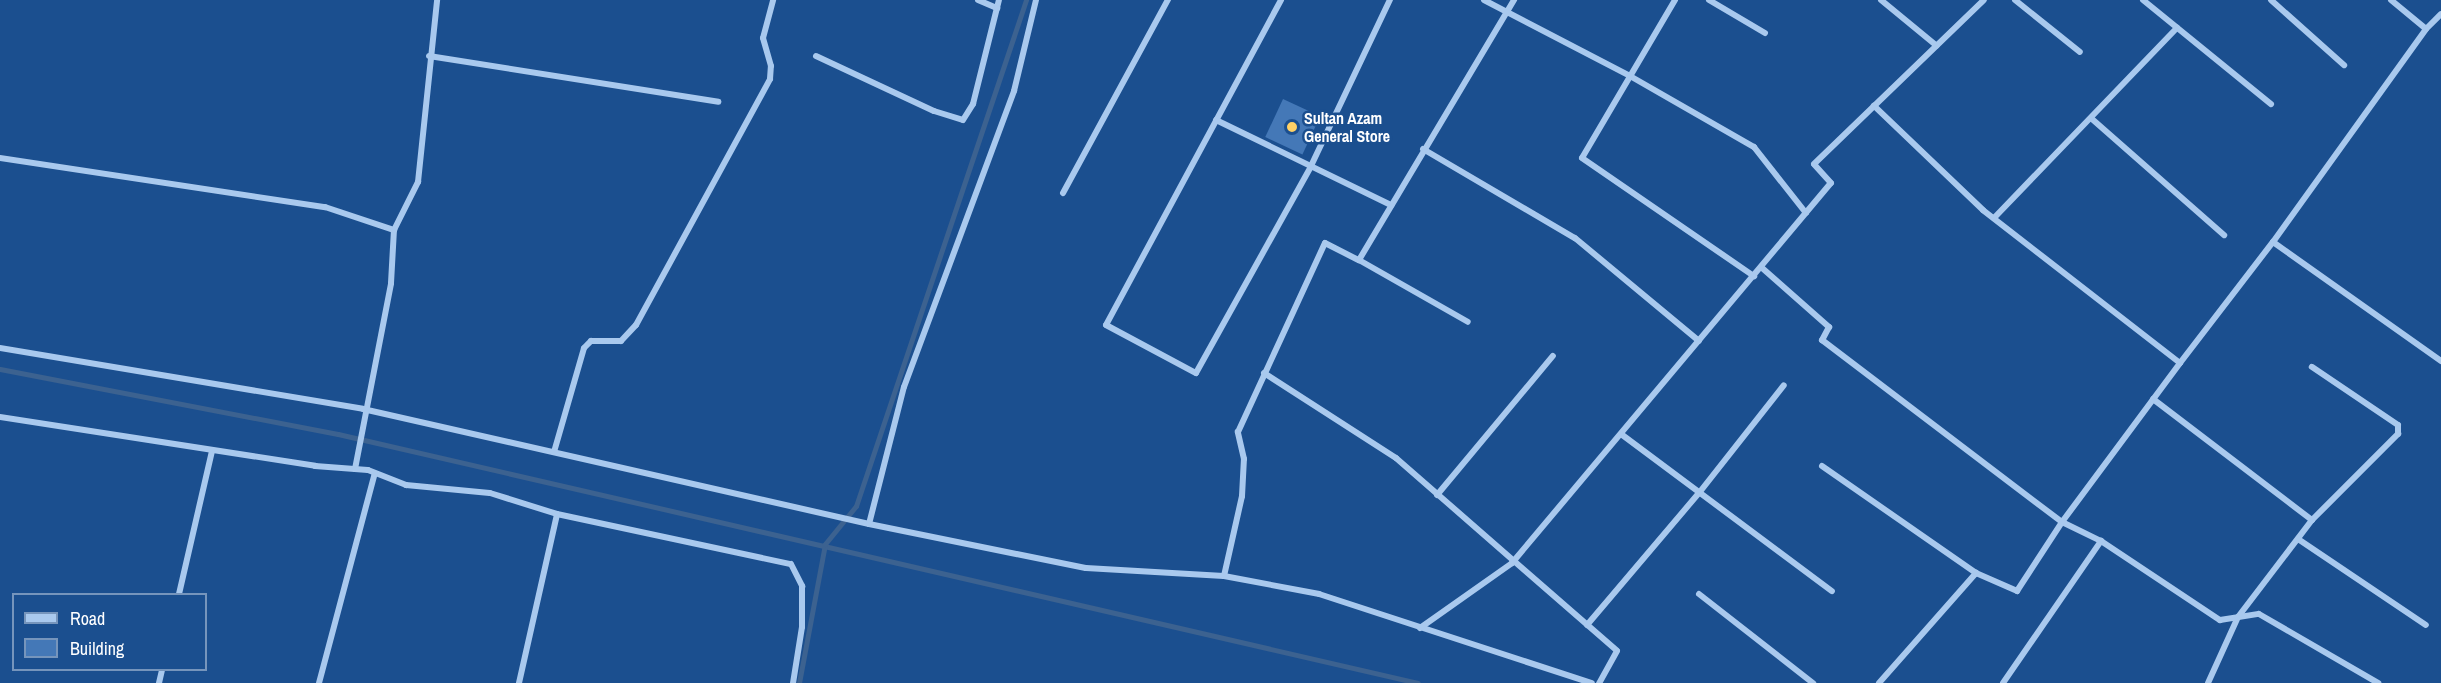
<!DOCTYPE html>
<html>
<head>
<meta charset="utf-8">
<style>
	body { margin:0 }
	#map { position:relative; width:2441px; height:683px; overflow:hidden; background:#1b4f8f; font-family:"Archivo Narrow",sans-serif }
	div>[style] { position:absolute }
	[style*='--x'] { left:calc(var(--x)*1px); top:calc(var(--y)*1px); width:calc(var(--w)*1px); rotate:calc(var(--a)*1deg) }
	.stream>* { height:5px; margin:-2.5px; padding:0 2.5px; transform-origin:2.5px; border-radius:2.5px; background:#3c6290 }
	.building>* { inset:0; background:#4478b7; transform-origin:0 0 }
	.minor>* { height:6px; margin:-3px; padding:0 3px; transform-origin:3px; border-radius:3px; background:#a9c9ee }
	.dots>* { width:16px; height:16px; translate:-50% -50%; box-sizing:border-box; border:3px solid #1b4f8f; border-radius:50% }
	span { translate:-50% -50%; white-space:nowrap; text-align:center; line-height:1.15; -webkit-text-stroke:5px #1b4f8f; paint-order:stroke }
	.poi-label { font-size:16px; color:#fff; font-weight:700 }
	.left { translate:0 -50%; text-align:left }
	.legend { position:absolute; left:12px; top:593px; width:195px; height:78px; box-sizing:border-box; background:#1b4f8f; border:2px solid #7695bc; margin:0; padding:8px 10px; list-style:none; font-size:18px; color:#fff }
	.legend li { display:flex; align-items:center; gap:12px; height:30px }
	.legend b { width:30px; border:2px solid #7695bc }
</style>
</head>
<body>
<div id="map">
	<div class="stream">
		<div style="--x:0;--y:369;--w:344;--a:10.9"></div>
		<div style="--x:338;--y:434;--w:1108;--a:12.98"></div>
		<div style="--x:799;--y:683;--w:141;--a:-79.4"></div>
		<div style="--x:825;--y:544;--w:49;--a:-50.8"></div>
		<div style="--x:856;--y:506;--w:534;--a:-71.43"></div>
	</div>
	<div class="building">
		<div style="left:1283px;top:99px;width:41px;height:42px;rotate:25deg"></div>
	</div>
	<div class="minor">
		<div style="--x:978;--y:0;--w:21;--a:23"></div>
		<div style="--x:1281;--y:0;--w:369;--a:118.3"></div>
		<div style="--x:1106;--y:325;--w:102;--a:28.1"></div>
		<div style="--x:1196;--y:373;--w:237;--a:-60.9"></div>
		<div style="--x:1311;--y:166;--w:184;--a:-64.6"></div>
		<div style="--x:1484;--y:0;--w:165;--a:27.5"></div>
		<div style="--x:1630;--y:76;--w:143;--a:29.8"></div>
		<div style="--x:1754;--y:147;--w:84;--a:51.8"></div>
		<div style="--x:1675;--y:0;--w:183;--a:120.5"></div>
		<div style="--x:1582;--y:158;--w:209;--a:34.5"></div>
		<div style="--x:1709;--y:0;--w:65;--a:30.5"></div>
		<div style="--x:1881;--y:0;--w:72;--a:39.4"></div>
		<div style="--x:2015;--y:0;--w:83;--a:38.7"></div>
		<div style="--x:2143;--y:0;--w:165;--a:39.1"></div>
		<div style="--x:2271;--y:0;--w:98;--a:41.7"></div>
		<div style="--x:2391;--y:0;--w:45;--a:39.6"></div>
		<div style="--x:429;--y:56;--w:293;--a:9"></div>
		<div style="--x:816;--y:56;--w:130;--a:25"></div>
		<div style="--x:934;--y:111;--w:30;--a:17"></div>
		<div style="--x:963;--y:120;--w:19;--a:-58"></div>
		<div style="--x:973;--y:104;--w:107;--a:-76"></div>
		<div style="--x:2092;--y:119;--w:176;--a:41.3"></div>
		<div style="--x:1216;--y:120;--w:195;--a:25.9"></div>
		<div style="--x:1423;--y:149;--w:176;--a:30.4"></div>
		<div style="--x:1575;--y:238;--w:161;--a:39.7"></div>
		<div style="--x:0;--y:158;--w:329;--a:8.6"></div>
		<div style="--x:325;--y:207;--w:73;--a:18.4"></div>
		<div style="--x:1063;--y:193;--w:220;--a:-61.5"></div>
		<div style="--x:1994;--y:218;--w:264;--a:-46.1"></div>
		<div style="--x:2273;--y:242;--w:206;--a:35.3"></div>
		<div style="--x:1359;--y:260;--w:125;--a:29.6"></div>
		<div style="--x:1761;--y:267;--w:91;--a:41.4"></div>
		<div style="--x:1829;--y:327;--w:15;--a:118"></div>
		<div style="--x:1822;--y:340;--w:301;--a:37.2"></div>
		<div style="--x:2062;--y:522;--w:43;--a:26"></div>
		<div style="--x:0;--y:348;--w:368;--a:9.5"></div>
		<div style="--x:363;--y:409;--w:519;--a:12.8"></div>
		<div style="--x:869;--y:524;--w:221;--a:11.5"></div>
		<div style="--x:1086;--y:568;--w:138;--a:3.3"></div>
		<div style="--x:1224;--y:576;--w:97;--a:10.7"></div>
		<div style="--x:1319;--y:594;--w:287;--a:18.1"></div>
		<div style="--x:2180;--y:363;--w:153;--a:-52.5"></div>
		<div style="--x:2273;--y:242;--w:262;--a:-54.3"></div>
		<div style="--x:2426;--y:29;--w:21;--a:-45"></div>
		<div style="--x:1264;--y:373;--w:157;--a:32.8"></div>
		<div style="--x:1396;--y:458;--w:293;--a:41.1"></div>
		<div style="--x:1617;--y:651;--w:37;--a:119"></div>
		<div style="--x:2153;--y:399;--w:200;--a:37.3"></div>
		<div style="--x:0;--y:417;--w:319;--a:8.8"></div>
		<div style="--x:315;--y:466;--w:53;--a:4.3"></div>
		<div style="--x:368;--y:470;--w:41;--a:21.5"></div>
		<div style="--x:406;--y:485;--w:84;--a:5.4"></div>
		<div style="--x:490;--y:493;--w:70;--a:17.4"></div>
		<div style="--x:557;--y:514;--w:239;--a:12.1"></div>
		<div style="--x:791;--y:564;--w:25;--a:63"></div>
		<div style="--x:802;--y:586;--w:41;--a:90"></div>
		<div style="--x:802;--y:627;--w:57;--a:99.1"></div>
		<div style="--x:1621;--y:434;--w:263;--a:36.7"></div>
		<div style="--x:554;--y:452;--w:108;--a:-73.9"></div>
		<div style="--x:584;--y:348;--w:10;--a:-45"></div>
		<div style="--x:591;--y:341;--w:30;--a:0"></div>
		<div style="--x:621;--y:341;--w:22;--a:-47"></div>
		<div style="--x:636;--y:325;--w:280;--a:-61.4"></div>
		<div style="--x:770;--y:79;--w:13;--a:-86"></div>
		<div style="--x:771;--y:66;--w:29;--a:-106"></div>
		<div style="--x:763;--y:38;--w:39;--a:-75"></div>
		<div style="--x:1822;--y:466;--w:188;--a:34.8"></div>
		<div style="--x:1976;--y:573;--w:45;--a:23.7"></div>
		<div style="--x:2017;--y:591;--w:82;--a:-56.9"></div>
		<div style="--x:2062;--y:522;--w:198;--a:-53.4"></div>
		<div style="--x:2180;--y:363;--w:249;--a:-142.2"></div>
		<div style="--x:1983;--y:210;--w:151;--a:-136.3"></div>
		<div style="--x:355;--y:469;--w:189;--a:-79"></div>
		<div style="--x:391;--y:283;--w:53;--a:-86.8"></div>
		<div style="--x:394;--y:230;--w:54;--a:-63.4"></div>
		<div style="--x:418;--y:182;--w:183;--a:-84"></div>
		<div style="--x:1437;--y:495;--w:181;--a:-50.2"></div>
		<div style="--x:869;--y:524;--w:141;--a:-75.7"></div>
		<div style="--x:904;--y:387;--w:316;--a:-69.6"></div>
		<div style="--x:1014;--y:91;--w:94;--a:-76.4"></div>
		<div style="--x:2298;--y:539;--w:154;--a:33.9"></div>
		<div style="--x:1224;--y:576;--w:82;--a:-77.3"></div>
		<div style="--x:1242;--y:496;--w:37;--a:-87"></div>
		<div style="--x:1244;--y:459;--w:28;--a:-103"></div>
		<div style="--x:1238;--y:432;--w:208;--a:-65.3"></div>
		<div style="--x:1325;--y:243;--w:38;--a:27"></div>
		<div style="--x:1359;--y:260;--w:303;--a:-59.2"></div>
		<div style="--x:179;--y:594;--w:147;--a:-77"></div>
		<div style="--x:1699;--y:594;--w:145;--a:38"></div>
		<div style="--x:1587;--y:625;--w:173;--a:-49.7"></div>
		<div style="--x:1699;--y:493;--w:137;--a:-51.8"></div>
		<div style="--x:1420;--y:628;--w:113;--a:-35.2"></div>
		<div style="--x:1512;--y:563;--w:496;--a:-50"></div>
		<div style="--x:1831;--y:183;--w:25;--a:-132"></div>
		<div style="--x:1814;--y:164;--w:236;--a:-44"></div>
		<div style="--x:159;--y:683;--w:13;--a:-77"></div>
		<div style="--x:319;--y:683;--w:217;--a:-75.1"></div>
		<div style="--x:519;--y:683;--w:173;--a:-77.3"></div>
		<div style="--x:1879;--y:683;--w:147;--a:-48.6"></div>
		<div style="--x:2003;--y:683;--w:173;--a:-55.4"></div>
		<div style="--x:2101;--y:541;--w:143;--a:33.6"></div>
		<div style="--x:2220;--y:620;--w:39;--a:-9"></div>
		<div style="--x:2259;--y:614;--w:138;--a:30.1"></div>
		<div style="--x:2208;--y:683;--w:72;--a:-65.6"></div>
		<div style="--x:2238;--y:617;--w:122;--a:-52.7"></div>
		<div style="--x:2312;--y:520;--w:122;--a:-45"></div>
		<div style="--x:2398;--y:434;--w:9;--a:-90"></div>
		<div style="--x:2398;--y:425;--w:104;--a:-146"></div>
	</div>
	<div class="dots">
		<div style="left:1292px;top:127px;background:#ffd166"></div>
	</div>
	<div class="poi-label">
		<span class="left" style="left:1304px;top:127px">Sultan Azam<br>General Store</span>
	</div>
	<ul class="legend">
	<li><b style="height:8px;background:#a9c9ee"></b>Road</li>
	<li><b style="height:16px;background:#4478b7"></b>Building</li>
	</ul>
</div>
</body>
</html>
